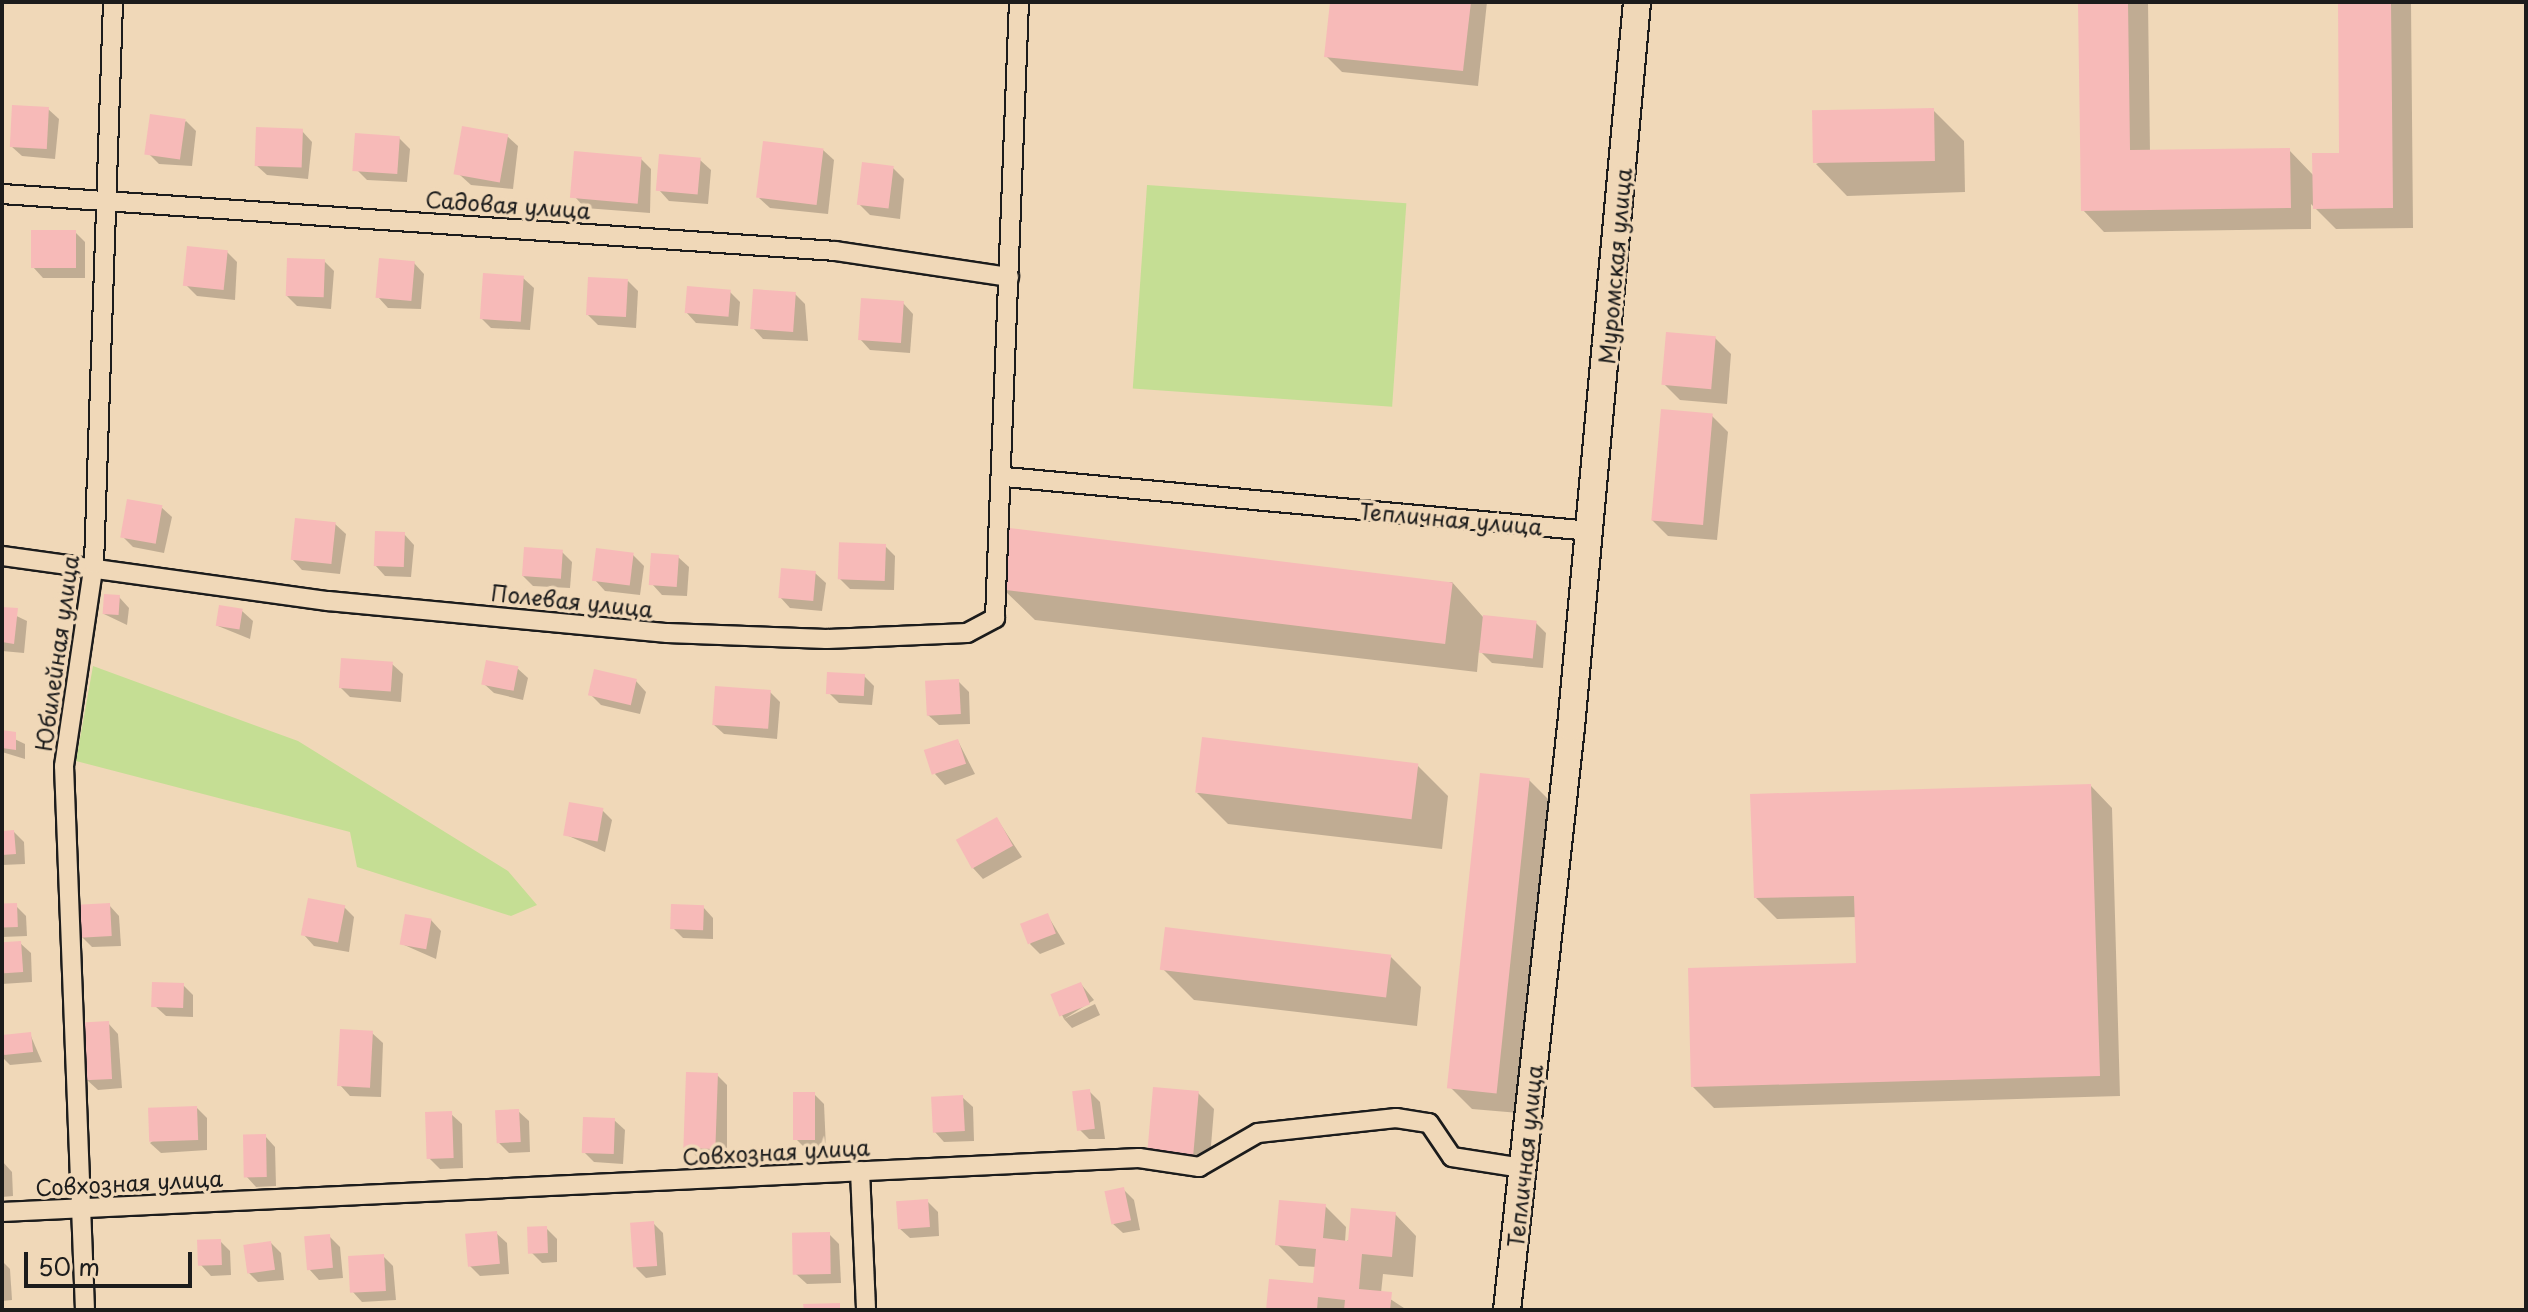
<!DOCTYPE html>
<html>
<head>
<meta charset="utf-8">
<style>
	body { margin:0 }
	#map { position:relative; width:2528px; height:1312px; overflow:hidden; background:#f0d8b8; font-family:"Playpen Sans",sans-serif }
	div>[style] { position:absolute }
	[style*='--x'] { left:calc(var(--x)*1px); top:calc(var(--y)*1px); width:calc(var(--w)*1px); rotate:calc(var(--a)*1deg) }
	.green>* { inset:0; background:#c5de94; transform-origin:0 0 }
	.shadow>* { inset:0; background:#0003 }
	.building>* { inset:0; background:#f7bab8; transform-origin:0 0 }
	.roads { filter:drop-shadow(2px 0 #1c1c1c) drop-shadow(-2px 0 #1c1c1c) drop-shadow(0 2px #1c1c1c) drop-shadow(0 -2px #1c1c1c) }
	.street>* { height:18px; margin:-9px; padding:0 9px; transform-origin:9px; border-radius:9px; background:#f0d8b8 }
	.secondary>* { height:26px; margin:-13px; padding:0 13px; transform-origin:13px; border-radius:13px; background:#f0d8b8 }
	span { translate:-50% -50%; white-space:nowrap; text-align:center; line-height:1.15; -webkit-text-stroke:7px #f0d8b8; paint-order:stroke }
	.street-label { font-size:22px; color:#1c1c1c }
	.frame { position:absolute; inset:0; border:4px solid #1c1c1c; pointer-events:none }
	.scale { position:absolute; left:24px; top:1252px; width:168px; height:36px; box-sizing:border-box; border:4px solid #1c1c1c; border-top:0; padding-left:10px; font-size:24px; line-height:28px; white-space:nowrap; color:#1c1c1c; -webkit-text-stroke:6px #f0d8b8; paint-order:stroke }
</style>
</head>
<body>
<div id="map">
	<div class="green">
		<div style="left:1147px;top:185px;width:260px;height:204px;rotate:4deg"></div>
		<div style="clip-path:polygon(93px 666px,298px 741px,508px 871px,537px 905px,511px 916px,357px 867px,350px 832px,76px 761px)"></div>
	</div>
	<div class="shadow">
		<div style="clip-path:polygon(1332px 2px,1487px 2px,1478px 86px,1342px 72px,1326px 56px)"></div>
		<div style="clip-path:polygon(2080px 2px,2148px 2px,2150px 152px,2289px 150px,2314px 176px,2341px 155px,2340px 2px,2411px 2px,2413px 228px,2336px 229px,2311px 204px,2311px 229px,2104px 232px,2083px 210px)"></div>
		<div style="clip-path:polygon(48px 109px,59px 119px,55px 159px,22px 156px,11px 146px)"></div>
		<div style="clip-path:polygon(1933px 110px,1964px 141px,1965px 192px,1847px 196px,1816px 164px)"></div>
		<div style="clip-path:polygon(186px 121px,196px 131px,192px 166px,159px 164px,149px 154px)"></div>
		<div style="clip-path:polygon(302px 131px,312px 142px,308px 179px,267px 175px,256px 165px)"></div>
		<div style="clip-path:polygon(507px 136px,518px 146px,513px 189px,471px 185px,460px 175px)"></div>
		<div style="clip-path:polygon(399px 138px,410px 149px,407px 182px,367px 180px,357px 170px)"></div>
		<div style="clip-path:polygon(823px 150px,834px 160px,828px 214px,770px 208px,759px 198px)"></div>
		<div style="clip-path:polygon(641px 159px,651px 169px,650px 213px,585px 208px,575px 197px)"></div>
		<div style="clip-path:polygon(700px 160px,711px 170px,708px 204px,669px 201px,659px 190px)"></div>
		<div style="clip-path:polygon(893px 168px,904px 179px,900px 219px,870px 215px,860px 205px)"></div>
		<div style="clip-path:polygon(75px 232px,85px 242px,85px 278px,43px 278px,33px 267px)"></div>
		<div style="clip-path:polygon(227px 252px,237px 262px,235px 300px,197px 296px,187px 286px)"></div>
		<div style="clip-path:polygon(324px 261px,334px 271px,331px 309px,297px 306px,286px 295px)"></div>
		<div style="clip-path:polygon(414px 263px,424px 274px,421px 309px,388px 308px,378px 297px)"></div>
		<div style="clip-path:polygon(523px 278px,534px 288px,530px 330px,491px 328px,481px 318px)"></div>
		<div style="clip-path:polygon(628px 281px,638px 291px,636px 328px,598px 325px,588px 315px)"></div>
		<div style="clip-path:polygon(730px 292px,740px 302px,738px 326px,696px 323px,686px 312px)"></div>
		<div style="clip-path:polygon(795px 294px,805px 304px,808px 341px,763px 339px,753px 328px)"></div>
		<div style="clip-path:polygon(903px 303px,913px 314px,910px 353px,870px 350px,860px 339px)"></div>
		<div style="clip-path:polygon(1715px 338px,1731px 354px,1727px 404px,1680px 400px,1664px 384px)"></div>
		<div style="clip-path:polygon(1712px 416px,1728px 432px,1717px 540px,1668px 536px,1652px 520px)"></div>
		<div style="clip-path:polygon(161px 507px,172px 517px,164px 553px,133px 547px,122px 536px)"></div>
		<div style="clip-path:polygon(335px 524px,346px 534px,340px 574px,302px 570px,292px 559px)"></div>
		<div style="clip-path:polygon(404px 534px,414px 545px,411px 577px,385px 576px,375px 565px)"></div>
		<div style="clip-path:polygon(885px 546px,895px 556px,894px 590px,850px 589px,839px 578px)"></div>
		<div style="clip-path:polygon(562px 552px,572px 562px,570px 588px,533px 586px,523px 576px)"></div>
		<div style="clip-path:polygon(633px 555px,644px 566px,640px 595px,605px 591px,595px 580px)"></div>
		<div style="clip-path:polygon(678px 557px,689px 567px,687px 596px,662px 595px,652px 584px)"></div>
		<div style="clip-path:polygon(815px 573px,826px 583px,822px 611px,790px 608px,780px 597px)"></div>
		<div style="clip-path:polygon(1452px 582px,1483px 617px,1536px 623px,1546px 633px,1543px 668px,1492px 663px,1479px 650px,1477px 672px,1035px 620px,1003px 589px)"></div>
		<div style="clip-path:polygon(119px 597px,129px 608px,127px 625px,104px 614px)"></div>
		<div style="clip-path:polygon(2px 609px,27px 621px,24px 653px,2px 651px)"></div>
		<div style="clip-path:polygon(242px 611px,253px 621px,250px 639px,218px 626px)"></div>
		<div style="clip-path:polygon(392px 664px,403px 674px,401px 702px,350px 697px,340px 687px)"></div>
		<div style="clip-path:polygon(517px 668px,528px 678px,523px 700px,494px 693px,483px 683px)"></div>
		<div style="clip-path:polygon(864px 676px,874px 686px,872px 705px,839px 703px,829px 693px)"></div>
		<div style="clip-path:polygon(636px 681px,646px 692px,640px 714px,601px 705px,591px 695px)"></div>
		<div style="clip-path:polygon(958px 681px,969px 692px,970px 724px,939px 725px,928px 715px)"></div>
		<div style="clip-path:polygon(770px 692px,780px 702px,777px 739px,724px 734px,713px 724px)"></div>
		<div style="clip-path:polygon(2px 733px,25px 744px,25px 759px,2px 752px)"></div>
		<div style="clip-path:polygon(958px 741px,975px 774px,945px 785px,935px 774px)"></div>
		<div style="clip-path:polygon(1417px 765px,1448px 796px,1442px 849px,1228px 824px,1197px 793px)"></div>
		<div style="clip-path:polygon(1529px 780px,1550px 801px,1519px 1113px,1472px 1109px,1450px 1087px)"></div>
		<div style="clip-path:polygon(2091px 786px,2112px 808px,2120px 1096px,1714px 1108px,1693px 1087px,1858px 965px,1857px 917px,1777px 919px,1756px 898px)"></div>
		<div style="clip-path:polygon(602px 810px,612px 820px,605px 852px,564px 834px)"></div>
		<div style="clip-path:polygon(997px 819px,1022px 857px,983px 879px,973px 868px)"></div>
		<div style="clip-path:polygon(14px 832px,24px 842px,25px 864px,2px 865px,2px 833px)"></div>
		<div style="clip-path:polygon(109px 905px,119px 916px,121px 946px,92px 947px,82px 937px)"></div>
		<div style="clip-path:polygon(2px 906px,16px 906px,26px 916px,27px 936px,2px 937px)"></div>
		<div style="clip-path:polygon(344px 907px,354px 917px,349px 952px,314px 946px,304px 935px)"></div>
		<div style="clip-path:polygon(703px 907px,713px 918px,713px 939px,683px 938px,673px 928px)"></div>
		<div style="clip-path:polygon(1048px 916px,1065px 944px,1040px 954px,1030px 944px)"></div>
		<div style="clip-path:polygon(431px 920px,441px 931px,436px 959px,402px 944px)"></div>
		<div style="clip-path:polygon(20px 943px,31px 953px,32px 982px,2px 984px,2px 944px)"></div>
		<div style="clip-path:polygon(1390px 956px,1421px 987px,1417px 1026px,1194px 1000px,1163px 969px)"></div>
		<div style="clip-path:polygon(1081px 984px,1094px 1000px,1064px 1019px,1053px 997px)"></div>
		<div style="clip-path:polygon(183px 985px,193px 995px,193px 1017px,166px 1016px,155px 1006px)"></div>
		<div style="clip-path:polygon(1095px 1004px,1100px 1015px,1072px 1028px,1064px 1019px)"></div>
		<div style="clip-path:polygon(108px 1023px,118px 1034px,122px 1088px,98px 1090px,87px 1080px)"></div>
		<div style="clip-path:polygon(372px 1033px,383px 1043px,381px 1097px,350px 1096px,340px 1085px)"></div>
		<div style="clip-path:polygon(30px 1034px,42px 1062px,10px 1065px,2px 1057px,2px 1037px)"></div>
		<div style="clip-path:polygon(717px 1075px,727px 1085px,727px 1158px,698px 1158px,688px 1147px)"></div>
		<div style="clip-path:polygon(1090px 1092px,1100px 1102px,1105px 1139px,1089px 1139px,1079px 1129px)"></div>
		<div style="clip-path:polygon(1198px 1093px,1214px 1109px,1209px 1170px,1151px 1150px)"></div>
		<div style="clip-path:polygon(814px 1094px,824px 1104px,826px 1149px,807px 1150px,797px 1140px)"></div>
		<div style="clip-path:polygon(962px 1097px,973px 1107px,974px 1141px,944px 1142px,934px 1131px)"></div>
		<div style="clip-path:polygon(197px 1108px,207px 1118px,207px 1150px,161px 1153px,150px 1143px)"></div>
		<div style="clip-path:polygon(518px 1111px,529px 1121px,530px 1152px,509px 1153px,498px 1142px)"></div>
		<div style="clip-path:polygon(451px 1114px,462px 1124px,463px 1168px,440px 1169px,429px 1158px)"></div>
		<div style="clip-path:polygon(614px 1120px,625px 1130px,623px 1164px,594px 1162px,584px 1152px)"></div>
		<div style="clip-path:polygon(265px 1136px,275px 1147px,276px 1186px,256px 1187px,246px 1176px)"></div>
		<div style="clip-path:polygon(2px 1161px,12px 1172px,13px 1196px,2px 1197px)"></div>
		<div style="clip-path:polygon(1123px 1189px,1134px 1200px,1140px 1230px,1123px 1233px,1112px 1223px)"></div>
		<div style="clip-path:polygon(927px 1201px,938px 1212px,939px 1236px,910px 1238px,899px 1228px)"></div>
		<div style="clip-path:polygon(1325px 1206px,1346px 1227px,1345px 1242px,1395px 1214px,1416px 1236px,1413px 1277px,1383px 1274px,1381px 1293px,1407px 1310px,1268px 1310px,1315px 1285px,1317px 1267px,1299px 1266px,1277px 1244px)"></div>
		<div style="clip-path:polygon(653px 1223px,663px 1233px,666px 1275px,646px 1278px,636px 1268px)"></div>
		<div style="clip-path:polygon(546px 1228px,557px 1239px,557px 1262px,542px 1263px,531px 1252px)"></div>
		<div style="clip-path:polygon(496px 1233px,507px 1243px,509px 1274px,480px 1276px,469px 1265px)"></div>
		<div style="clip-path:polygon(829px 1234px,839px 1244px,841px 1283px,807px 1284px,796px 1274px)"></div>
		<div style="clip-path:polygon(330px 1237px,340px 1247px,343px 1278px,319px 1280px,309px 1269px)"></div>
		<div style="clip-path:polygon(220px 1241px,230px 1251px,231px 1275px,211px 1276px,201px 1265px)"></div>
		<div style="clip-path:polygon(271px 1243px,281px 1253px,284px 1280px,258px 1282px,248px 1272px)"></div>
		<div style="clip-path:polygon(383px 1256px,393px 1266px,396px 1300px,362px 1302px,352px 1291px)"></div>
		<div style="clip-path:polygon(2px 1261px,10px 1269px,12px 1300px,2px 1301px)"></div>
	</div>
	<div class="building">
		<div style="clip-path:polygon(1330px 2px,1471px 2px,1463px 71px,1324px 57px)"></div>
		<div style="clip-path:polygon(2078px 2px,2128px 2px,2130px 150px,2290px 148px,2291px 208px,2081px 211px)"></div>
		<div style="clip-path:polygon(2338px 2px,2391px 2px,2393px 208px,2313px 209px,2312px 153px,2339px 153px)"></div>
		<div style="left:12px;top:105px;width:37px;height:42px;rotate:3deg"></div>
		<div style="left:1934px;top:108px;width:53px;height:122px;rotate:89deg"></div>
		<div style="left:150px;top:114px;width:36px;height:41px;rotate:8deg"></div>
		<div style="left:462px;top:126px;width:47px;height:49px;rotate:10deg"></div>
		<div style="left:256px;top:127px;width:47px;height:39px;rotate:2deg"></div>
		<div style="left:355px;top:133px;width:45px;height:38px;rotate:4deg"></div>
		<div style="left:763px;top:141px;width:61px;height:57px;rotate:7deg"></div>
		<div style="left:574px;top:151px;width:68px;height:47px;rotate:5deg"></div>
		<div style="left:659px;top:154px;width:42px;height:37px;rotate:5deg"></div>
		<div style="left:862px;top:162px;width:32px;height:43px;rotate:7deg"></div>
		<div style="left:31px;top:230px;width:45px;height:38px"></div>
		<div style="left:187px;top:246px;width:41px;height:40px;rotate:6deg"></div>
		<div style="left:287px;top:258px;width:38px;height:38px;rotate:2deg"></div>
		<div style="left:379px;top:258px;width:36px;height:40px;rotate:5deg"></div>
		<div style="left:483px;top:273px;width:41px;height:46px;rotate:4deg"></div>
		<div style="left:588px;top:277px;width:40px;height:38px;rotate:3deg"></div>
		<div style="left:687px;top:286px;width:44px;height:27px;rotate:5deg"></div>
		<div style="left:753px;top:289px;width:43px;height:40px;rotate:4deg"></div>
		<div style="left:861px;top:298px;width:43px;height:42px;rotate:4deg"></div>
		<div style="left:1666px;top:332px;width:50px;height:53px;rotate:5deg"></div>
		<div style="left:1661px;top:409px;width:52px;height:112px;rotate:5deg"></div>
		<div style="left:127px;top:499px;width:36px;height:39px;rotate:10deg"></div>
		<div style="left:295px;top:518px;width:41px;height:42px;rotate:6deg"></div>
		<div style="left:1009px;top:528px;width:447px;height:62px;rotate:7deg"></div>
		<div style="left:375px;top:531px;width:30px;height:35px;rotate:2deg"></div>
		<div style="left:886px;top:544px;width:37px;height:47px;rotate:92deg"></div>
		<div style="left:524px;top:547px;width:39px;height:29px;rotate:4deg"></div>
		<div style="left:596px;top:548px;width:38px;height:33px;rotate:7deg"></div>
		<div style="left:651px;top:553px;width:28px;height:32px;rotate:4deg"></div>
		<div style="left:781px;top:568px;width:35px;height:30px;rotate:5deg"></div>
		<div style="left:104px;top:594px;width:16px;height:20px;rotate:4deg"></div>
		<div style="left:219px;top:605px;width:24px;height:21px;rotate:9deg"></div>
		<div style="clip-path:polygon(2px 607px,18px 608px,14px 644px,2px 642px)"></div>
		<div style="left:1483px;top:615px;width:54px;height:38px;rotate:6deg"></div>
		<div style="left:341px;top:658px;width:52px;height:30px;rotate:4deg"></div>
		<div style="left:486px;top:660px;width:33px;height:25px;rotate:11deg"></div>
		<div style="left:594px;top:669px;width:44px;height:27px;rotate:13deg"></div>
		<div style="left:827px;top:672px;width:38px;height:22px;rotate:3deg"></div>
		<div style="left:959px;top:679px;width:35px;height:34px;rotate:87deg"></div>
		<div style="left:715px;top:686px;width:56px;height:39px;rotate:4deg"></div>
		<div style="clip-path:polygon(2px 730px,16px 732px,16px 750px,2px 748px)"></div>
		<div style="left:1202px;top:737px;width:218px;height:56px;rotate:7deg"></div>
		<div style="left:958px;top:739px;width:26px;height:36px;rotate:72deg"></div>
		<div style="left:1480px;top:773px;width:50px;height:317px;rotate:6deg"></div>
		<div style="clip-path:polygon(2091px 784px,2100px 1076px,1691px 1087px,1688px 968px,1856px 963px,1854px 896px,1754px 898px,1750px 794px)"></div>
		<div style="left:569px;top:802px;width:35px;height:34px;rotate:10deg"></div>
		<div style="left:997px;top:817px;width:33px;height:47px;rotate:61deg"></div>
		<div style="clip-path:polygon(14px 830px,16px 854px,2px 855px,2px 831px)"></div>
		<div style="left:308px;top:898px;width:38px;height:38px;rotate:11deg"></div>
		<div style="left:17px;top:903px;width:24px;height:15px;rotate:88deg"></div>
		<div style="left:110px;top:903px;width:33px;height:32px;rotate:87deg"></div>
		<div style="left:671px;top:904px;width:33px;height:25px;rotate:2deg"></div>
		<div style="left:1048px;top:913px;width:22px;height:30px;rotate:69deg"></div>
		<div style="left:405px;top:914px;width:27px;height:31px;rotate:10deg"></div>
		<div style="left:1165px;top:927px;width:228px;height:43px;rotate:7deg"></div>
		<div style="left:21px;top:941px;width:31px;height:19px;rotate:86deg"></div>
		<div style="left:152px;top:982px;width:32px;height:25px;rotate:2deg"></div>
		<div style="left:1081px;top:982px;width:24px;height:33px;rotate:68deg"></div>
		<div style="left:109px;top:1021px;width:58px;height:27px;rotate:87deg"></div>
		<div style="left:340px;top:1029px;width:33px;height:57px;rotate:3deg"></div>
		<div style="left:31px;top:1032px;width:20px;height:29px;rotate:84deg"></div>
		<div style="left:686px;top:1072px;width:32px;height:76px;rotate:2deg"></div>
		<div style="left:1153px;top:1087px;width:46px;height:64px;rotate:5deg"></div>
		<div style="left:1090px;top:1089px;width:40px;height:18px;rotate:83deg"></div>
		<div style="left:793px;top:1092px;width:22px;height:48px"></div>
		<div style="left:963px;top:1095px;width:36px;height:32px;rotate:87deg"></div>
		<div style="left:197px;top:1106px;width:34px;height:49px;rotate:88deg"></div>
		<div style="left:519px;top:1109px;width:33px;height:24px;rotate:87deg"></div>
		<div style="left:452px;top:1111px;width:47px;height:27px;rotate:88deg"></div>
		<div style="left:583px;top:1117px;width:32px;height:36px;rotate:2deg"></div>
		<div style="left:266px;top:1134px;width:43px;height:23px;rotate:89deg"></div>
		<div style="left:1124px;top:1187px;width:34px;height:20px;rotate:78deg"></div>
		<div style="left:928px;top:1199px;width:28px;height:32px;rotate:86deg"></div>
		<div style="clip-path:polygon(1279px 1200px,1326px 1204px,1323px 1238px,1348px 1241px,1351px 1208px,1396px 1212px,1392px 1257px,1362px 1254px,1359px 1289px,1392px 1292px,1390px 1310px,1344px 1310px,1345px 1300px,1318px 1297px,1317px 1310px,1266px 1310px,1269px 1279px,1313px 1283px,1316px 1249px,1275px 1245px)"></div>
		<div style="left:654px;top:1221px;width:45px;height:24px;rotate:86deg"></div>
		<div style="left:547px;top:1226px;width:27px;height:20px;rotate:88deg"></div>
		<div style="left:497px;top:1231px;width:33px;height:32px;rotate:85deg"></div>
		<div style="left:830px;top:1232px;width:42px;height:38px;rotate:89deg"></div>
		<div style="left:330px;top:1234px;width:34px;height:26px;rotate:85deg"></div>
		<div style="left:221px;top:1239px;width:26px;height:24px;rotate:88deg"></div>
		<div style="left:271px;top:1241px;width:29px;height:28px;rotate:82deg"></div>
		<div style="left:384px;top:1254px;width:37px;height:36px;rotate:87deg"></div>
		<div style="clip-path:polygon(840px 1303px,840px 1310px,804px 1310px,803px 1304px)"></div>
	</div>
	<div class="roads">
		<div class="street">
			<div style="--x:2;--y:194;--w:835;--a:3.91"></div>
			<div style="--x:835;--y:251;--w:176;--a:8.5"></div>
			<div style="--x:1005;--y:477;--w:587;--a:5.27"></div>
			<div style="--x:2;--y:556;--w:329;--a:7.9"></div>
			<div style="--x:328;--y:601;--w:341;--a:5.4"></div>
			<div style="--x:667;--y:633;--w:159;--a:2.2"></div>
			<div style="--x:826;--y:639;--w:141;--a:-2.4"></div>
			<div style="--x:967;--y:633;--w:32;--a:-28"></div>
			<div style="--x:995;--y:618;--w:616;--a:-87.77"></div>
			<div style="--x:860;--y:1171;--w:139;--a:87.5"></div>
			<div style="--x:2;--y:1212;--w:1138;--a:-2.72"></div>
			<div style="--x:1139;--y:1158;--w:61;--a:8.5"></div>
			<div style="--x:1199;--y:1167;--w:68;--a:-30"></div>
			<div style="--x:1258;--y:1133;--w:139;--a:-6.2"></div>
			<div style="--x:1396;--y:1118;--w:33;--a:9"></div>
			<div style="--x:1429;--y:1123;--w:41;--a:55.9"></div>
			<div style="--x:1452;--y:1157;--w:71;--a:8.9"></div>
			<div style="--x:85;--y:1310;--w:544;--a:-92.21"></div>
			<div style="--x:64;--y:766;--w:204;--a:-81.6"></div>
			<div style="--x:94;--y:564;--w:562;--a:-88.06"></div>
		</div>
		<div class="secondary">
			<div style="--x:1507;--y:1310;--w:587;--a:-83.74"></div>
			<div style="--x:1571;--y:727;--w:728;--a:-84.8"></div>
		</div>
	</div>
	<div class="street-label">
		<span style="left:508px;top:204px;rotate:4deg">Садовая улица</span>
		<span style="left:1614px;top:266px;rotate:-85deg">Муромская улица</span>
		<span style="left:1451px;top:518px;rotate:5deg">Тепличная улица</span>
		<span style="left:572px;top:600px;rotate:6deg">Полевая улица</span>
		<span style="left:56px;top:653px;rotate:-82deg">Юбилейная улица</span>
		<span style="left:776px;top:1151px;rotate:-3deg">Совхозная улица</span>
		<span style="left:1524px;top:1156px;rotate:-84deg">Тепличная улица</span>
		<span style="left:129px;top:1182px;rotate:-3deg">Совхозная улица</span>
	</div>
	<div class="frame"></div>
	<div class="scale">50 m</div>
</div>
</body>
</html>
